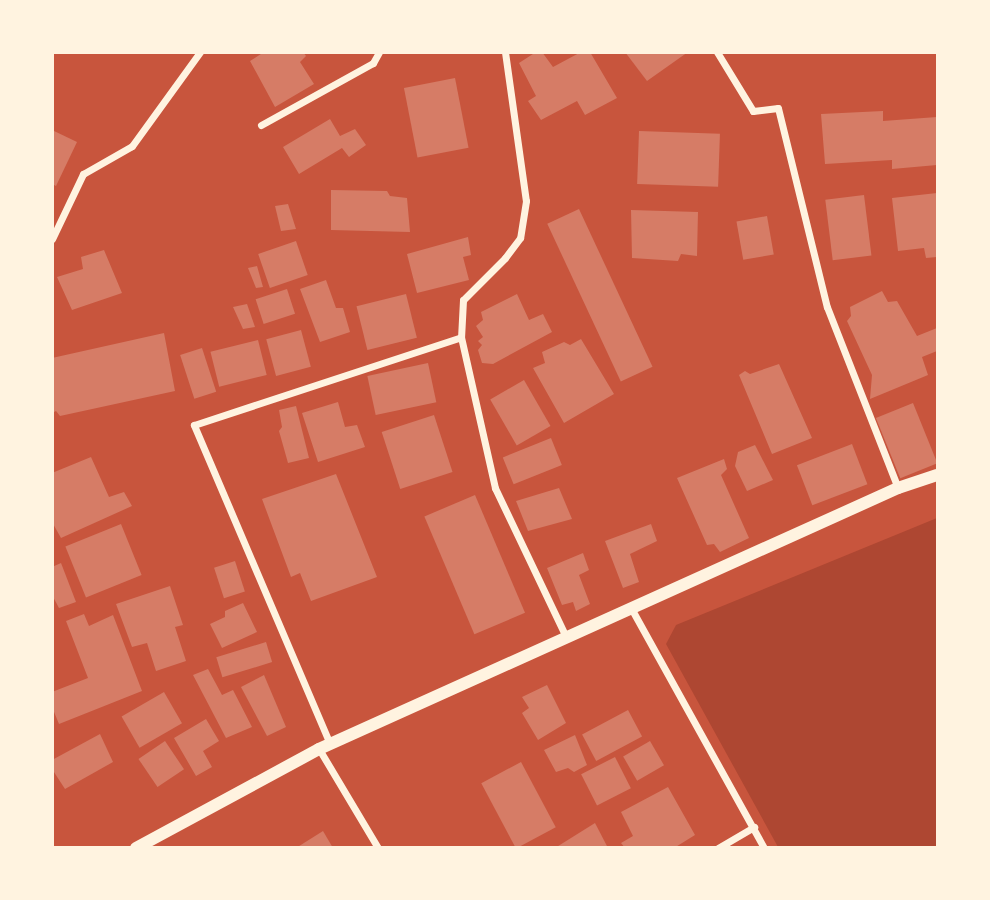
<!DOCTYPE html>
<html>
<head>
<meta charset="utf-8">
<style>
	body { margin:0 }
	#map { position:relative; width:990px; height:900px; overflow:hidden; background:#c8553d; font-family:"PT Sans",sans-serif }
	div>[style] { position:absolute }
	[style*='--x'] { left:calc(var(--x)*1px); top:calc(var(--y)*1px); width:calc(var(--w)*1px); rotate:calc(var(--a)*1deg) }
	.green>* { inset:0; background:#ae4732 }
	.building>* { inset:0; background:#d67c66; transform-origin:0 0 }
	.minor>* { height:7px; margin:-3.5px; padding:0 3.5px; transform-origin:3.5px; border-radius:3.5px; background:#fff3e0 }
	.tertiary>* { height:12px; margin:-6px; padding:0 6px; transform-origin:6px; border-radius:6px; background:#fff3e0 }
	span { translate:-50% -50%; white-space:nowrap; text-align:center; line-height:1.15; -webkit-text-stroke:6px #fff3e0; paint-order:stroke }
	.frame { position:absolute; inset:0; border:54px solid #fff3e0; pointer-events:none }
</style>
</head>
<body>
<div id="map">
	<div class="green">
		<div style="clip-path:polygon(937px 518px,937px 847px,778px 847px,666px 644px,676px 625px)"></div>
	</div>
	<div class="building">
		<div style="clip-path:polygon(264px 52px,303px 52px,306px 56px,300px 62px,314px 84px,275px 107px,250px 61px)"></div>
		<div style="clip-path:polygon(536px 52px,542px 52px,553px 67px,581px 52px,590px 52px,617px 98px,585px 115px,577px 101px,541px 120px,528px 101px,536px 96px,519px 63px)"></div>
		<div style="clip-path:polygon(625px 52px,688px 52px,647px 81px)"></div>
		<div style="left:455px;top:78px;width:71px;height:52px;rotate:79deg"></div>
		<div style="clip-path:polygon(883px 111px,883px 121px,937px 117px,937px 165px,892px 169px,892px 160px,825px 164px,821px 114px)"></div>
		<div style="clip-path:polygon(330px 119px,340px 136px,355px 129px,366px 145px,349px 157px,342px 148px,299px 174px,283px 147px)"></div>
		<div style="clip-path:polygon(52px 130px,77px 142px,56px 186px,52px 184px)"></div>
		<div style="left:639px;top:131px;width:81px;height:53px;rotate:2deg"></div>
		<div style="clip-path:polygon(331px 190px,387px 191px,390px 196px,407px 198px,410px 232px,331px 230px)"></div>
		<div style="clip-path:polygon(937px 193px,937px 257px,926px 258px,924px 248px,898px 251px,892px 198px)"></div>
		<div style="left:864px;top:195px;width:61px;height:39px;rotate:83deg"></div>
		<div style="clip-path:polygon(288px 204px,296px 229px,281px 231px,275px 206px)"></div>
		<div style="left:579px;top:209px;width:174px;height:35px;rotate:65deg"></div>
		<div style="clip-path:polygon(631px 210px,698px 212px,697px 256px,681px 254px,678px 261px,632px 258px)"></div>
		<div style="left:767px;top:216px;width:39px;height:31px;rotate:80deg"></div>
		<div style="clip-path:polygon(468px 237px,471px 255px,463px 257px,469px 280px,417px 293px,407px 254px)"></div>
		<div style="left:296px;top:241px;width:36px;height:40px;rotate:71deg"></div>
		<div style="clip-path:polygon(104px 250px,122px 293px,72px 310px,57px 277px,83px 269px,81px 257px)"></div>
		<div style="clip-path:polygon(257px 266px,263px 287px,256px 288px,248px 268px)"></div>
		<div style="clip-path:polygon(326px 280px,336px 308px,343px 308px,350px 332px,320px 342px,300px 289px)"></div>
		<div style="left:287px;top:289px;width:26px;height:33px;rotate:72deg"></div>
		<div style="clip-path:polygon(882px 291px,888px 302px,897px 301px,917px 336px,937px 328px,937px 351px,922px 357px,928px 375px,870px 399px,872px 375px,847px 321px,851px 316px,850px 307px)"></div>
		<div style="left:406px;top:294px;width:45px;height:51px;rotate:76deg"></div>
		<div style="clip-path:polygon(517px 294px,529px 320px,543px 314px,552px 332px,493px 364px,482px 363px,478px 350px,482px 345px,478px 341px,483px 337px,476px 326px,483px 320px,481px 312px)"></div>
		<div style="clip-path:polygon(247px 304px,255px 327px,243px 329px,233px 307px)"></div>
		<div style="left:301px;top:330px;width:38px;height:36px;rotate:75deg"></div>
		<div style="clip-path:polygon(164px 333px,175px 391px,60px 416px,56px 411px,52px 413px,52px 358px)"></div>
		<div style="clip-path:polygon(581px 339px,614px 394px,564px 423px,533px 368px,545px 363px,542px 352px,564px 342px,570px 345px)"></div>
		<div style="left:258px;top:340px;width:36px;height:49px;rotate:76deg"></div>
		<div style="left:202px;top:348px;width:46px;height:23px;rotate:72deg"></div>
		<div style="left:428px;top:363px;width:40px;height:62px;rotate:78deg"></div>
		<div style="clip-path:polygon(779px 364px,812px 438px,772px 454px,739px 375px,745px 371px,750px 374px)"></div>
		<div style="left:524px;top:380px;width:53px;height:39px;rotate:60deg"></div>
		<div style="clip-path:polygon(338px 402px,345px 427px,357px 425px,365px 447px,318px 462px,302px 413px)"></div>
		<div style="left:913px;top:403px;width:65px;height:40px;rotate:68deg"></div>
		<div style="clip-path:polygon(296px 406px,309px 458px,288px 463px,279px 431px,282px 427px,279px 410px)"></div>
		<div style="left:434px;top:415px;width:60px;height:55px;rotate:72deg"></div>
		<div style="left:551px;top:438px;width:29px;height:52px;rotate:68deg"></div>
		<div style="left:852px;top:444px;width:43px;height:59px;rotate:69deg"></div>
		<div style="clip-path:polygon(755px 445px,773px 480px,747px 491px,735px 466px,738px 452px)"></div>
		<div style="clip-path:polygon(91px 457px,109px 497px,124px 492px,132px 506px,61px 538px,52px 522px,52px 473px)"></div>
		<div style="clip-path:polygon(724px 459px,727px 469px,721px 475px,749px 538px,720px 552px,714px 544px,707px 545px,677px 478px)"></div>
		<div style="clip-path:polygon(336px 474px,377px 577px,311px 601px,300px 573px,291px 577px,262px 499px)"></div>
		<div style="clip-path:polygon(559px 488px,572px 519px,528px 531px,516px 501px)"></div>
		<div style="left:475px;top:495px;width:128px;height:55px;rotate:67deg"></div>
		<div style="left:121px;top:524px;width:55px;height:60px;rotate:68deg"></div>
		<div style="clip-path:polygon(651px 524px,657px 541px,630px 554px,639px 582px,623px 588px,605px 541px)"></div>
		<div style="clip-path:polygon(583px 553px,589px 570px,579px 575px,590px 604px,576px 611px,573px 602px,562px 605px,547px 568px)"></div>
		<div style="left:235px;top:561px;width:32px;height:22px;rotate:72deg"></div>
		<div style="clip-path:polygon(61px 563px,76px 602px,59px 608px,52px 595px,52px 567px)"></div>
		<div style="clip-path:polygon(170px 586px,183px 625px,175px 627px,186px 661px,156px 671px,147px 643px,132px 647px,116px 604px)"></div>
		<div style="clip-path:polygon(243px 603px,257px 632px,222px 648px,210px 624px,225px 617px,225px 611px)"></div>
		<div style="clip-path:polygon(84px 614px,89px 626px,113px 615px,142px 691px,59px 724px,52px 707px,52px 692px,88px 678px,66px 621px)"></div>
		<div style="left:266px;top:642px;width:21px;height:52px;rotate:73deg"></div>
		<div style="clip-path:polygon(208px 669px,222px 695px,233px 690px,252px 727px,226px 738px,193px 675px)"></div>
		<div style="clip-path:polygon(264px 675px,286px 727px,267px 736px,241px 687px)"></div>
		<div style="clip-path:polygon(547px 685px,566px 723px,538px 740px,522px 713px,529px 708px,522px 697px)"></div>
		<div style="left:164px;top:692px;width:36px;height:49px;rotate:60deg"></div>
		<div style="left:628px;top:710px;width:30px;height:52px;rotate:62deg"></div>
		<div style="clip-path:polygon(206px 719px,219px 741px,203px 751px,212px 767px,196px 776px,174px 738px)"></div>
		<div style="clip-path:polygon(100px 734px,113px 762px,65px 789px,52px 769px,52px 760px)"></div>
		<div style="clip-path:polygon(575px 735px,587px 765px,574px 772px,568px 768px,556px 772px,544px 750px)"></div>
		<div style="left:165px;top:741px;width:34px;height:32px;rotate:56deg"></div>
		<div style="left:650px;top:741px;width:28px;height:31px;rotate:60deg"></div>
		<div style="left:615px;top:757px;width:35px;height:38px;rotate:63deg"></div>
		<div style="left:521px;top:762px;width:74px;height:45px;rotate:62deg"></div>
		<div style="clip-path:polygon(668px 787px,695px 835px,674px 848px,625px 848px,621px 843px,633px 836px,621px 812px)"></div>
		<div style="clip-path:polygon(595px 823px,608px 848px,555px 848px)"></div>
		<div style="clip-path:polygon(323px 831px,333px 848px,296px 848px)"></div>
	</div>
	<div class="minor">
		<div style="--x:505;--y:52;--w:150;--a:82"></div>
		<div style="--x:526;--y:201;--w:37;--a:99"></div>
		<div style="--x:520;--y:238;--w:25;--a:127"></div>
		<div style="--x:505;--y:258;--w:59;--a:135"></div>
		<div style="--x:463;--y:300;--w:37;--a:93"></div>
		<div style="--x:461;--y:337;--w:155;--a:77.3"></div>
		<div style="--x:495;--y:488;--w:165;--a:64.5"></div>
		<div style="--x:717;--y:52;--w:69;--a:58.6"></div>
		<div style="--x:753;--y:111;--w:25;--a:-7"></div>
		<div style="--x:778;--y:108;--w:205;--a:76.2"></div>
		<div style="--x:827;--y:307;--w:194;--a:68.6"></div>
		<div style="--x:261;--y:125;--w:128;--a:-29"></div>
		<div style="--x:373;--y:63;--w:13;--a:-61"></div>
		<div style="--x:52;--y:239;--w:72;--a:-64.5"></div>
		<div style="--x:83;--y:174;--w:56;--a:-29.7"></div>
		<div style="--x:132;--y:146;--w:116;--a:-54.1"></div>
		<div style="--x:631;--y:608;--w:274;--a:61"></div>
		<div style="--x:330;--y:744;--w:347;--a:-113.1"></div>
		<div style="--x:194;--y:425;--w:281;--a:-18.2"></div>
		<div style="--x:319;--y:749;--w:115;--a:59.2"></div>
		<div style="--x:718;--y:848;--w:42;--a:-30.3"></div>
	</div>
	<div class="tertiary">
		<div style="--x:136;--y:848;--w:208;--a:-28.4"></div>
		<div style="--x:319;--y:749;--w:635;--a:-24.26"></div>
		<div style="--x:898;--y:488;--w:41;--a:-18.4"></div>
	</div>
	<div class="frame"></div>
</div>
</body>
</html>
